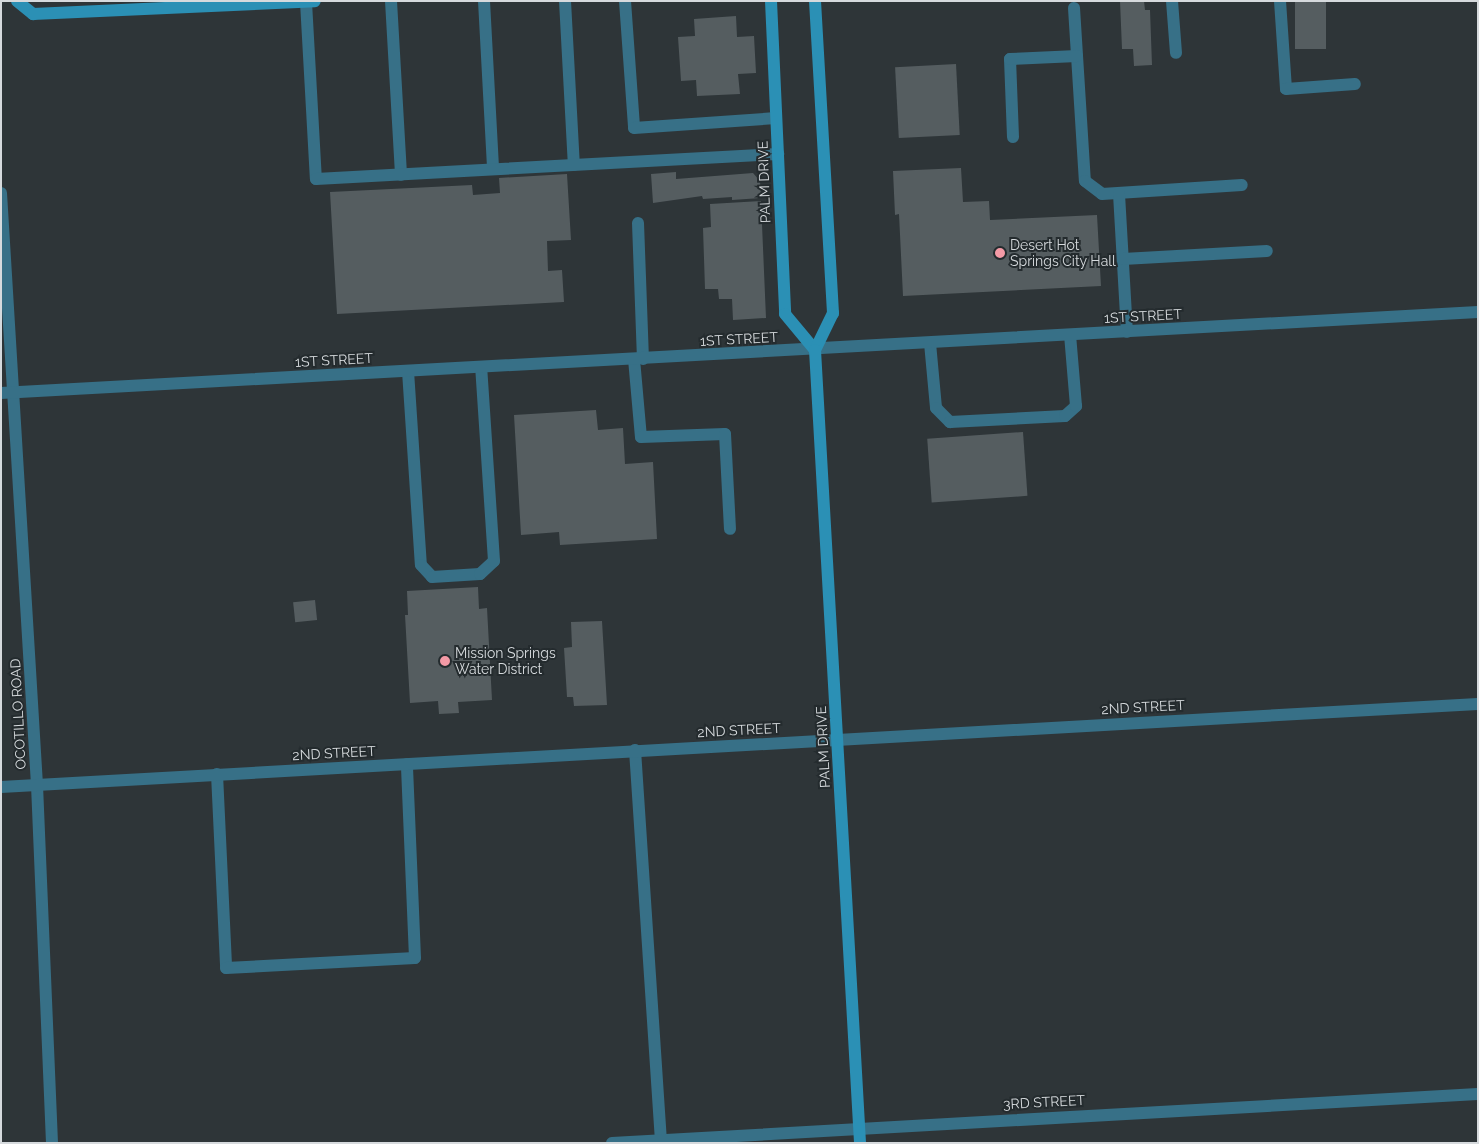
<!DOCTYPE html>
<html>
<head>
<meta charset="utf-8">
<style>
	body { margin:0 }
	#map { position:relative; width:1479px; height:1144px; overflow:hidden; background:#2e3538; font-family:Raleway,sans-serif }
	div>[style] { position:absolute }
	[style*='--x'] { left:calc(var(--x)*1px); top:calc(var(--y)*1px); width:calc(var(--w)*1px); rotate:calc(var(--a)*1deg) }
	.building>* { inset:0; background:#555d60; transform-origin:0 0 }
	.lane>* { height:12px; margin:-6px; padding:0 6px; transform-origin:6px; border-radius:6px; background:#377087 }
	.street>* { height:12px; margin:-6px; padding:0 6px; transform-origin:6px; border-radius:6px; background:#377087 }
	.secondary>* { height:12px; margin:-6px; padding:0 6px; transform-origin:6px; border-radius:6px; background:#2b90b5 }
	.dots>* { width:14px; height:14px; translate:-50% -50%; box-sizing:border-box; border:2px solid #242b2e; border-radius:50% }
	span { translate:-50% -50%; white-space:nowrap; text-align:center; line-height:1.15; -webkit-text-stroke:4px #242b2e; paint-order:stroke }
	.street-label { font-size:14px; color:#d6dadd }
	.poi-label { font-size:14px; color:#d6dadd }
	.left { translate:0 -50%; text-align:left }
	.frame { position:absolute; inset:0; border:2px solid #d6dadd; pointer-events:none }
</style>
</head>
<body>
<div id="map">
	<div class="building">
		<div style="clip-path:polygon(1120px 1px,1144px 1px,1145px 10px,1150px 10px,1152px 65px,1134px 66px,1133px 49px,1122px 49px)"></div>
		<div style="left:1295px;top:1px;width:31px;height:48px"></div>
		<div style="clip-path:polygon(736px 16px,737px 37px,754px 36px,756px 73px,738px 74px,740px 94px,697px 96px,696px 80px,681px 81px,678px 37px,695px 36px,694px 19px)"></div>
		<div style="left:956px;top:64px;width:71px;height:61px;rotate:87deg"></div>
		<div style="clip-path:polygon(961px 168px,963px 202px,989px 201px,990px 220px,1097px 215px,1101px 286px,903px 296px,899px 214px,895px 215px,893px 171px)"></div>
		<div style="clip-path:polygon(676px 172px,676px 179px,753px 173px,760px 181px,761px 198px,732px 200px,732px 197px,703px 199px,702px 196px,653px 203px,651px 174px)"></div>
		<div style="clip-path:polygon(567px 174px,571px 240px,547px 241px,548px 271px,562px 270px,564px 302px,337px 314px,330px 192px,472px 185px,473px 195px,500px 193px,499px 178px)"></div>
		<div style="clip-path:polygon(761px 201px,766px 318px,733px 320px,732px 299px,719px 299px,718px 289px,705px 289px,703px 228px,711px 227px,710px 204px)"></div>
		<div style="clip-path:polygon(596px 410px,598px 430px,623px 428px,625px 464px,653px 462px,657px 539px,560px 545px,559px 532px,521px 535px,514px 415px)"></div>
		<div style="left:1023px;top:432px;width:64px;height:96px;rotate:86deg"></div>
		<div style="clip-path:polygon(478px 587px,479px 609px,487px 608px,492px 700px,458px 702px,459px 713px,439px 714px,438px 701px,410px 703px,405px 615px,408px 615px,407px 591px)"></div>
		<div style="left:315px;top:600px;width:20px;height:22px;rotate:84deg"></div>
		<div style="clip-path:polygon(602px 621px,607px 705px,574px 706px,573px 697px,567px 697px,564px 648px,572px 647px,571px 622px)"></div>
	</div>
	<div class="lane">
		<div style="--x:391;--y:1;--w:174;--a:86.7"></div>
		<div style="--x:484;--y:1;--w:168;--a:86.9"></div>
		<div style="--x:565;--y:1;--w:164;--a:86.9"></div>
		<div style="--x:625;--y:1;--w:127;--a:85.9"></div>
		<div style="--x:634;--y:128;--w:142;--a:-4"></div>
		<div style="--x:1172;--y:1;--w:52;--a:85.6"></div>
		<div style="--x:1280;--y:1;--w:88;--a:86.1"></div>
		<div style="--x:1286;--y:89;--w:69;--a:-4.1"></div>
		<div style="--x:306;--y:2;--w:177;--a:86.8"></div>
		<div style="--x:316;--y:179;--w:463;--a:-3.1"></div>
		<div style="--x:1074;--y:8;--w:173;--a:86.4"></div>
		<div style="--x:1085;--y:181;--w:21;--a:37"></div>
		<div style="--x:1102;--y:194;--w:140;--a:-3.7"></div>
		<div style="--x:1013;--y:137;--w:78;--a:-92.2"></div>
		<div style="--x:1010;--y:59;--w:67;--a:-2.6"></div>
		<div style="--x:1119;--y:194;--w:138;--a:86.7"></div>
		<div style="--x:638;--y:223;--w:136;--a:87.9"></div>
		<div style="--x:1123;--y:259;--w:144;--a:-3.2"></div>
		<div style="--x:930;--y:343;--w:65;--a:84.7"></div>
		<div style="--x:936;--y:408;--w:20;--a:45"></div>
		<div style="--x:950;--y:422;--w:115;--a:-3"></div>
		<div style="--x:1065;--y:416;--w:15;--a:-42"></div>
		<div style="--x:1076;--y:406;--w:71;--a:-94.8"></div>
		<div style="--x:634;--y:359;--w:78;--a:84.9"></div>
		<div style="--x:641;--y:437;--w:84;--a:-2"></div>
		<div style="--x:725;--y:434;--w:95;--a:87"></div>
		<div style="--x:408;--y:371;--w:194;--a:86.2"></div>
		<div style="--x:421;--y:565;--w:16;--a:47"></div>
		<div style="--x:432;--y:577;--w:48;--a:-3.6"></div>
		<div style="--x:480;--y:574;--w:19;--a:-43"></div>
		<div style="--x:494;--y:561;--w:194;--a:-93.8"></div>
		<div style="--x:635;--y:750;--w:394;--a:86.2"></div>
	</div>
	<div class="street">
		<div style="--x:1;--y:193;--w:593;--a:86.52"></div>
		<div style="--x:37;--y:785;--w:358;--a:87.6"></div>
		<div style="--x:1;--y:393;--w:1479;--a:-3.14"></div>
		<div style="--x:217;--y:774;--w:194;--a:87.3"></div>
		<div style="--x:226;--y:968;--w:189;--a:-3"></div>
		<div style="--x:415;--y:958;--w:194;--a:-92.4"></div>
		<div style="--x:1;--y:787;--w:1479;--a:-3.22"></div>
		<div style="--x:612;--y:1143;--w:867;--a:-3.24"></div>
	</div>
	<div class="secondary">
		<div style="--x:17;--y:1;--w:21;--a:39"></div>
		<div style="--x:33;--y:14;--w:282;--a:-2.6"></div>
		<div style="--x:771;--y:1;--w:313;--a:87.4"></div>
		<div style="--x:785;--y:314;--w:47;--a:50.2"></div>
		<div style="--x:815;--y:1;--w:313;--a:86.7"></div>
		<div style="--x:833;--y:313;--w:41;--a:115.9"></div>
		<div style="--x:815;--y:350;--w:794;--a:86.75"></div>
	</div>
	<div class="dots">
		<div style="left:1000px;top:253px;background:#f49aa6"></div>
		<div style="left:445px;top:661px;background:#f49aa6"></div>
	</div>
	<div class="street-label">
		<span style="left:764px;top:182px;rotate:-92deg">PALM DRIVE</span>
		<span style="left:1143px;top:316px;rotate:-3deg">1ST STREET</span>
		<span style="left:739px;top:339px;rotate:-3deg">1ST STREET</span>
		<span style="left:334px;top:360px;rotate:-3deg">1ST STREET</span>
		<span style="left:1143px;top:707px;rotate:-3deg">2ND STREET</span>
		<span style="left:18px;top:714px;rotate:-93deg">OCOTILLO ROAD</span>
		<span style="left:739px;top:730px;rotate:-3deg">2ND STREET</span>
		<span style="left:823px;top:747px;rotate:-93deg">PALM DRIVE</span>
		<span style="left:334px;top:753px;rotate:-3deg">2ND STREET</span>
		<span style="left:1044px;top:1102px;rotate:-3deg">3RD STREET</span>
	</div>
	<div class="poi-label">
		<span class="left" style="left:1010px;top:253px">Desert Hot<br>Springs City Hall</span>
		<span class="left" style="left:455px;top:661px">Mission Springs<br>Water District</span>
	</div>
	<div class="frame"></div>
</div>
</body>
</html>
